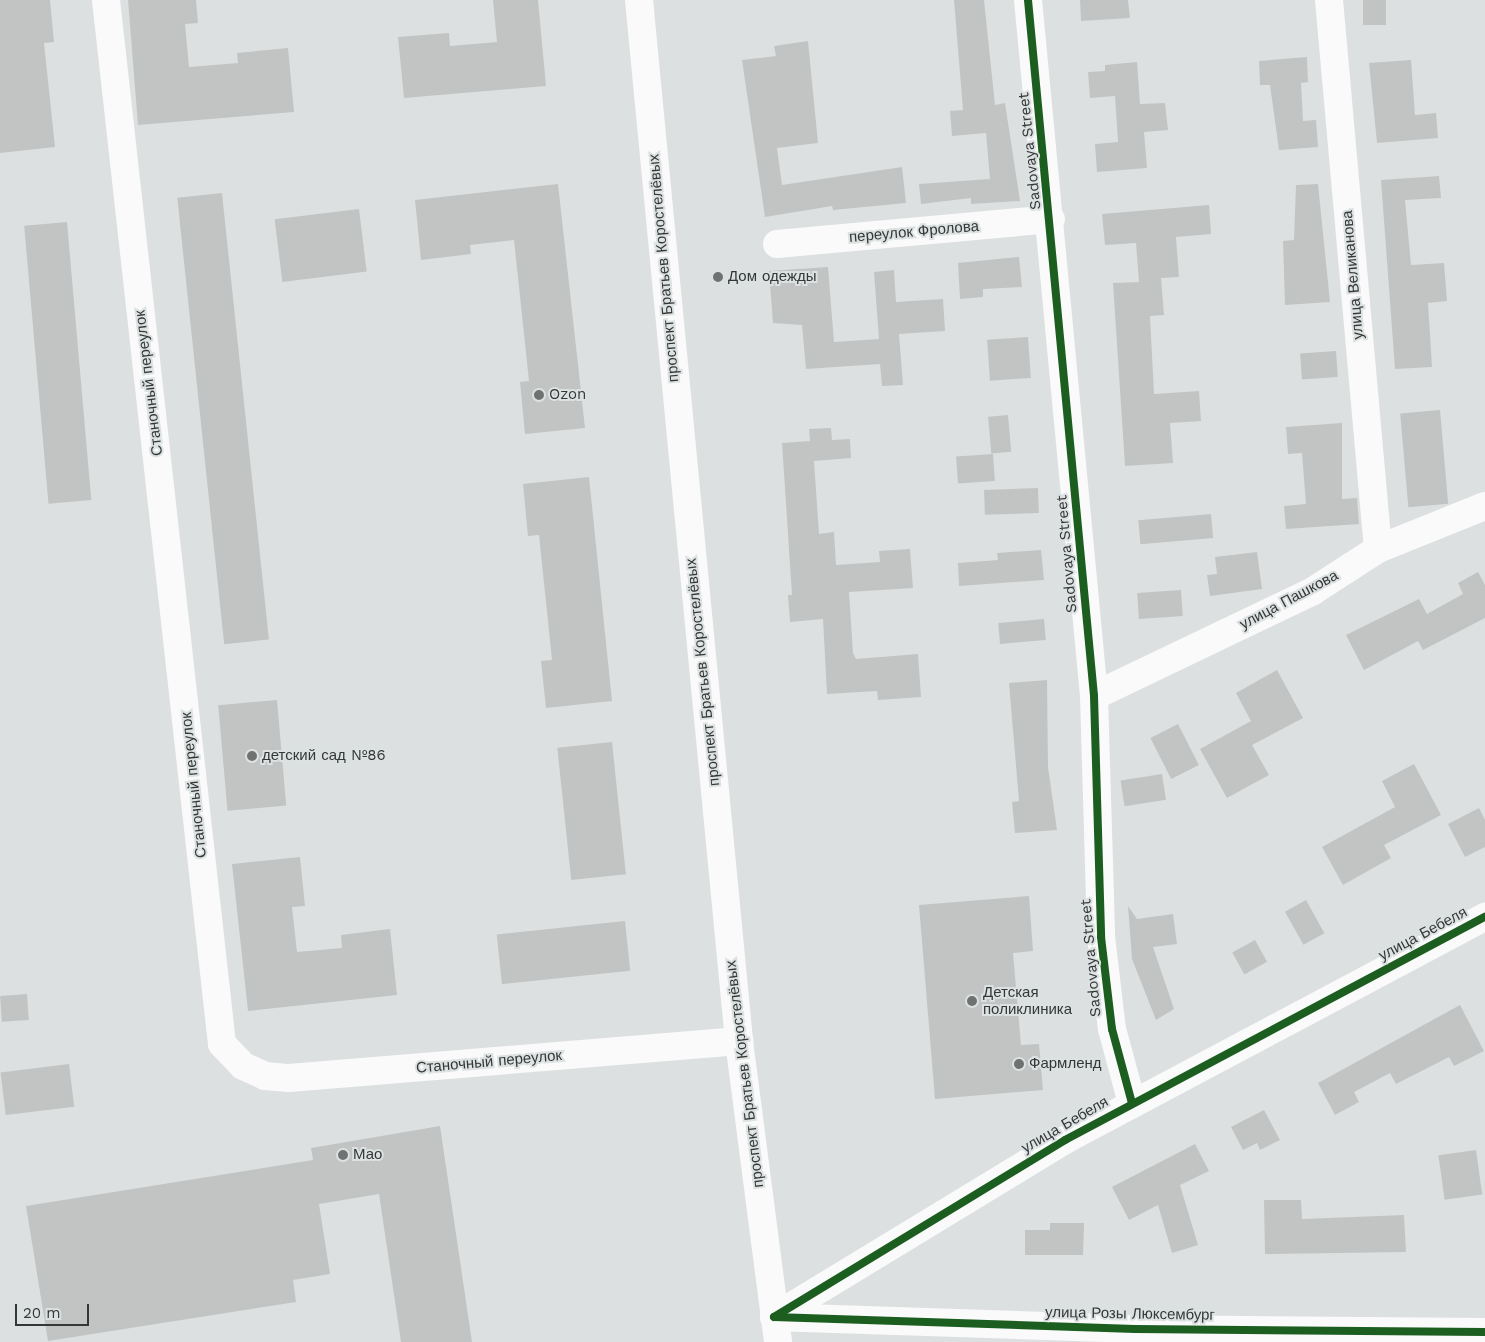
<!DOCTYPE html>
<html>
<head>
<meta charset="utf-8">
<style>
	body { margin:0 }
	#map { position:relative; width:1485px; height:1342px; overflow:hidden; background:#dde0e1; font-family:"Work Sans",sans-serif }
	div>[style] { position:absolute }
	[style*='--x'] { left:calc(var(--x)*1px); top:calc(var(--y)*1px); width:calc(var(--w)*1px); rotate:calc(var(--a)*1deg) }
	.building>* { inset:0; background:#c2c4c4; transform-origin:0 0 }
	.minor>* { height:28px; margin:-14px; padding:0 14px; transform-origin:14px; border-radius:14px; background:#fafafa }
	.major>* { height:28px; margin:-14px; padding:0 14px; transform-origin:14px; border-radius:14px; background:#fafafa }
	.cycleway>* { height:8px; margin:-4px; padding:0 4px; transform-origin:4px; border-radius:4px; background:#1b5e20 }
	.dots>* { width:14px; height:14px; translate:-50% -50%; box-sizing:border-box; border:2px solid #dce1e2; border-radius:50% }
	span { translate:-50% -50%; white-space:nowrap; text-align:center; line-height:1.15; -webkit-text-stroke:4px #dce1e2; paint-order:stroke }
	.street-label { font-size:15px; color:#353737 }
	.poi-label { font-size:15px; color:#353737 }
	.left { translate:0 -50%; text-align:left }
	.scale { position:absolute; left:15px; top:1304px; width:74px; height:22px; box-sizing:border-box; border:2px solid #353737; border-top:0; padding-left:6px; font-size:15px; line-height:18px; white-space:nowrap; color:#353737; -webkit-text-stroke:4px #dce1e2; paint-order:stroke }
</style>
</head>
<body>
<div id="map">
	<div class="building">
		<div style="clip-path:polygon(0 0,50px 0,54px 42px,44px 43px,55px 147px,0 153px)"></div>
		<div style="clip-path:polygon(128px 0,196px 0,198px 23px,185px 24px,189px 67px,238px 63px,237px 53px,288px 48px,294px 112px,138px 125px)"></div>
		<div style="clip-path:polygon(493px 0,538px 0,546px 86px,404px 98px,398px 37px,449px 33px,450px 46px,497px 42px)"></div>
		<div style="clip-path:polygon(954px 0,984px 0,995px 105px,1005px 103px,1020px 201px,971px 204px,971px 198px,921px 204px,919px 184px,990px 179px,986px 133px,952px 136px,950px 111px,963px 110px)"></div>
		<div style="clip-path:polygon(1080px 0,1128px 0,1130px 18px,1081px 21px)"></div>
		<div style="left:1363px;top:0;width:23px;height:25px"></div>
		<div style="clip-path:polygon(808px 41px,818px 143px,777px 148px,782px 185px,902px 167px,906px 203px,833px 210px,832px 206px,765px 217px,742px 60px,776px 56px,774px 46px)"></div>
		<div style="clip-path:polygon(1307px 57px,1308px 82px,1301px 83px,1303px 121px,1316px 120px,1318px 147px,1279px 150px,1270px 85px,1260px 85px,1259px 61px)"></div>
		<div style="clip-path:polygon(1411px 60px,1415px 115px,1436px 113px,1438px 138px,1377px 143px,1369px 63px)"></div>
		<div style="clip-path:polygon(1137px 62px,1140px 104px,1165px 103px,1168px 130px,1144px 132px,1147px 168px,1097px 172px,1095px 144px,1118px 142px,1115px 96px,1090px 98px,1088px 72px,1105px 71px,1105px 65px)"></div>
		<div style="clip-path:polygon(1439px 176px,1441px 198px,1405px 200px,1411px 265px,1444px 263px,1447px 301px,1428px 303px,1432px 367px,1395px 369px,1381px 180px)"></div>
		<div style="clip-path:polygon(558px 184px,585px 428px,525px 434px,520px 382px,529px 381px,514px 240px,470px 245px,471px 254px,421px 260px,415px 200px)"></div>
		<div style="clip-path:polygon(1318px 184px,1330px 302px,1285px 305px,1283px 241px,1294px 240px,1296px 185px)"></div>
		<div style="left:222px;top:193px;width:449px;height:45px;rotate:84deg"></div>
		<div style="clip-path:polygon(1209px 205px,1211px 234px,1176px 237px,1179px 277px,1161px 278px,1164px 315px,1150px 316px,1154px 394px,1199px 391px,1201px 421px,1170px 423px,1173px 463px,1125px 466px,1113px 283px,1139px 282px,1136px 243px,1105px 245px,1102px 214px)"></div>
		<div style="left:359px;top:209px;width:63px;height:85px;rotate:83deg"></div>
		<div style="left:67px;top:222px;width:279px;height:43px;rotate:85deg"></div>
		<div style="clip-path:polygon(1019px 257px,1022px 287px,983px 289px,983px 297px,960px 299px,958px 263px)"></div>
		<div style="clip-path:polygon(828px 267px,834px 342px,879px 339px,874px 272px,894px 270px,896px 302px,943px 299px,945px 331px,899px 334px,903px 385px,882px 386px,880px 364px,806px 369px,802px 325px,773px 323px,769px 271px)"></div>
		<div style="left:1028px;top:337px;width:41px;height:41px;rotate:86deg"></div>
		<div style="left:1336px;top:351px;width:26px;height:36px;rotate:86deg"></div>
		<div style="left:1440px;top:410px;width:94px;height:40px;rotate:85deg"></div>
		<div style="left:1008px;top:415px;width:37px;height:20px;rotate:85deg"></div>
		<div style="clip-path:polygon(1342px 423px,1342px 499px,1357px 498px,1359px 524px,1286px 529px,1284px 506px,1306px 504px,1302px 453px,1288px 454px,1286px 427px)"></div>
		<div style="clip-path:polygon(831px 428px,832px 440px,850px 439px,851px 458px,814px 461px,819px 534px,834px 532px,836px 565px,880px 562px,879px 551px,910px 549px,913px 588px,849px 592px,853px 653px,856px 659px,918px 654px,921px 697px,878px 700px,877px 691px,827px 694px,823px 619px,790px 622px,788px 595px,792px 595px,782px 443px,810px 441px,809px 429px)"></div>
		<div style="left:993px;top:454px;width:27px;height:37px;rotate:86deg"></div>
		<div style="clip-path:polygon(589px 477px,612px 701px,546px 708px,541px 661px,552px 660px,539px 535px,528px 536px,523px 484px)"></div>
		<div style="left:1038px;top:488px;width:25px;height:54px;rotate:88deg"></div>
		<div style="left:1211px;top:514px;width:24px;height:73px;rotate:85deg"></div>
		<div style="clip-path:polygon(1041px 550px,1044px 580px,959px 586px,958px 563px,998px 560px,997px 553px)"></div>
		<div style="clip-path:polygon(1257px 552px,1262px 589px,1210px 596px,1207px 575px,1217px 574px,1215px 557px)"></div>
		<div style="clip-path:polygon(1478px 572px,1485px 585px,1485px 618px,1423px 650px,1418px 641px,1364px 670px,1346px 635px,1419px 599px,1427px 614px,1463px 594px,1458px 583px)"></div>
		<div style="left:1181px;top:590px;width:26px;height:44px;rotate:86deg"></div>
		<div style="left:1044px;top:619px;width:21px;height:46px;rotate:85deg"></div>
		<div style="clip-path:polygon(1277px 670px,1303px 718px,1252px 745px,1269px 775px,1227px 798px,1200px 749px,1251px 721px,1236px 693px)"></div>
		<div style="clip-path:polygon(1047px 680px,1048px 767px,1057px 830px,1015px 833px,1012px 802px,1019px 801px,1009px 683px)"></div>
		<div style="left:277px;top:700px;width:106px;height:59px;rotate:85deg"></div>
		<div style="left:1178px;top:724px;width:46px;height:31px;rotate:63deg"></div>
		<div style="left:612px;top:742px;width:133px;height:55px;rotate:84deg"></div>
		<div style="clip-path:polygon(1414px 764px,1441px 815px,1384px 845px,1391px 858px,1343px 885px,1322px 847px,1395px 807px,1382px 781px)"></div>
		<div style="left:1162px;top:774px;width:26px;height:42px;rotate:81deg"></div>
		<div style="clip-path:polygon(1479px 808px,1485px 820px,1485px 847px,1465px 857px,1448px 824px)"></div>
		<div style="clip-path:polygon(300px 857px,305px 906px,292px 907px,297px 952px,342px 948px,341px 935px,390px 929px,397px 995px,248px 1011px,232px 864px)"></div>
		<div style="clip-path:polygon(1029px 896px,1033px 951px,1013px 953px,1021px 1045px,1039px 1044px,1043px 1090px,935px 1099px,919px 905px)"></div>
		<div style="left:1306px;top:900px;width:38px;height:24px;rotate:61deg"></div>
		<div style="clip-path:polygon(1128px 906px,1137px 919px,1173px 914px,1177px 944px,1153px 947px,1174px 1009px,1156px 1020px,1132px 959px)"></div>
		<div style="left:625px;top:921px;width:50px;height:129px;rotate:84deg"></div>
		<div style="left:1255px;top:940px;width:25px;height:26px;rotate:61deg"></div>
		<div style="left:27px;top:994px;width:26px;height:27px;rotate:86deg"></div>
		<div style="clip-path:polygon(1460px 1005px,1484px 1051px,1454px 1066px,1449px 1057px,1396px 1084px,1390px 1073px,1354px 1092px,1359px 1102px,1335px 1115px,1318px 1083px)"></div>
		<div style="left:69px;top:1064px;width:43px;height:69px;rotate:83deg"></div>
		<div style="clip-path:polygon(1264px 1110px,1280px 1140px,1260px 1150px,1257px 1143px,1243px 1150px,1231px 1127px)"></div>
		<div style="clip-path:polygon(440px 1126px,472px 1342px,401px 1342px,379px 1194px,319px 1204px,330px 1274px,293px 1280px,296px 1302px,48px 1341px,26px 1206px,313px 1160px,311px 1148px)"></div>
		<div style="clip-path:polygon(1195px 1144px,1209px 1171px,1180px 1185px,1198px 1245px,1172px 1253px,1158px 1205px,1129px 1220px,1112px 1187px)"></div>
		<div style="left:1476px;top:1150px;width:45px;height:38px;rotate:82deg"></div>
		<div style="clip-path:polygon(1264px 1200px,1301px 1200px,1302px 1219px,1404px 1215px,1406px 1252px,1265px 1254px)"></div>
		<div style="clip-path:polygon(1050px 1223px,1084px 1223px,1083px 1255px,1025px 1255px,1025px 1230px,1050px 1230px)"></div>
	</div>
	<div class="minor">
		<div style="--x:1028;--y:0;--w:699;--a:84.58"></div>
		<div style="--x:1094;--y:696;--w:241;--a:88.3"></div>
		<div style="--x:1101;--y:937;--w:93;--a:83.2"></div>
		<div style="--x:1112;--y:1029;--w:77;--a:74.9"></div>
		<div style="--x:1329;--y:0;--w:551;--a:84.9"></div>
		<div style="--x:777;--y:244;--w:275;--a:-5.2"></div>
		<div style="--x:1094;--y:696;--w:243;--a:-25.6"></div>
		<div style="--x:1313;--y:591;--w:77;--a:-32.9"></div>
		<div style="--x:1378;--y:549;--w:115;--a:-21.9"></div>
		<div style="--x:774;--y:1317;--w:341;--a:-31.3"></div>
		<div style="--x:1065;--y:1140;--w:476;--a:-28"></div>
		<div style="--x:774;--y:1317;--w:361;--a:1.9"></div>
		<div style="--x:1135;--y:1329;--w:350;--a:0.5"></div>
	</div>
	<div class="major">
		<div style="--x:106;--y:0;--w:1050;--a:83.66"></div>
		<div style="--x:222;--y:1044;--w:30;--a:46"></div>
		<div style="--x:243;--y:1066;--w:24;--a:24"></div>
		<div style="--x:265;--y:1076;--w:24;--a:5"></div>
		<div style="--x:289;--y:1078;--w:452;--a:-4.7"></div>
		<div style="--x:639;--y:0;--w:1046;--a:84.51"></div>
		<div style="--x:739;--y:1041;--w:304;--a:82.6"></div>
	</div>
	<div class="cycleway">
		<div style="--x:1028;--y:0;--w:699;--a:84.58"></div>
		<div style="--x:1094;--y:696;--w:241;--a:88.3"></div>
		<div style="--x:1101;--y:937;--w:93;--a:83.2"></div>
		<div style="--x:1112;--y:1029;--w:77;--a:74.9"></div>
		<div style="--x:774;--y:1317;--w:341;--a:-31.3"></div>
		<div style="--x:1065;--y:1140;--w:476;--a:-28"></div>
		<div style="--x:774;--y:1317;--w:361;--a:1.9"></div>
		<div style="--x:1135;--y:1329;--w:350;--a:0.5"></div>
	</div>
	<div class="dots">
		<div style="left:718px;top:277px;background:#707272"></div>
		<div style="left:539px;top:395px;background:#707272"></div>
		<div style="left:252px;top:756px;background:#707272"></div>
		<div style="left:972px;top:1001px;background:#707272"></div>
		<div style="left:1019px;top:1064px;background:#707272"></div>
		<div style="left:343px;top:1155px;background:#707272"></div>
	</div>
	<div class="street-label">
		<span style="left:1030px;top:151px;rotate:-96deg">Sadovaya Street</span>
		<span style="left:914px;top:232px;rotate:-5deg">переулок Фролова</span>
		<span style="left:664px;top:268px;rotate:-95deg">проспект Братьев Коростелёвых</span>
		<span style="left:1353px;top:275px;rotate:-95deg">улица Великанова</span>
		<span style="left:149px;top:383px;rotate:-97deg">Станочный переулок</span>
		<span style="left:1067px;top:554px;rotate:-95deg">Sadovaya Street</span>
		<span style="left:1289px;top:600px;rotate:-28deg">улица Пашкова</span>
		<span style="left:703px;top:672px;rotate:-96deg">проспект Братьев Коростелёвых</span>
		<span style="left:194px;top:785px;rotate:-96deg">Станочный переулок</span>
		<span style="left:1423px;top:934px;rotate:-28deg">улица Бебеля</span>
		<span style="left:1091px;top:958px;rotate:-95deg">Sadovaya Street</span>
		<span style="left:489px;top:1062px;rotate:-5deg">Станочный переулок</span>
		<span style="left:745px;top:1074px;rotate:-97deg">проспект Братьев Коростелёвых</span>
		<span style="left:1065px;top:1125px;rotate:-30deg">улица Бебеля</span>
		<span style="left:1130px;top:1314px;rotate:1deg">улица Розы Люксембург</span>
	</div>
	<div class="poi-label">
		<span class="left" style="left:728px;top:277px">Дом одежды</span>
		<span class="left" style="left:549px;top:395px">Ozon</span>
		<span class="left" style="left:262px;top:756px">детский сад №86</span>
		<span class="left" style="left:983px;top:1001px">Детская<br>поликлиника</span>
		<span class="left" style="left:1029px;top:1064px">Фармленд</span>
		<span class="left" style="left:353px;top:1155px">Мао</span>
	</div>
	<div class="scale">20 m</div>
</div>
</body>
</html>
